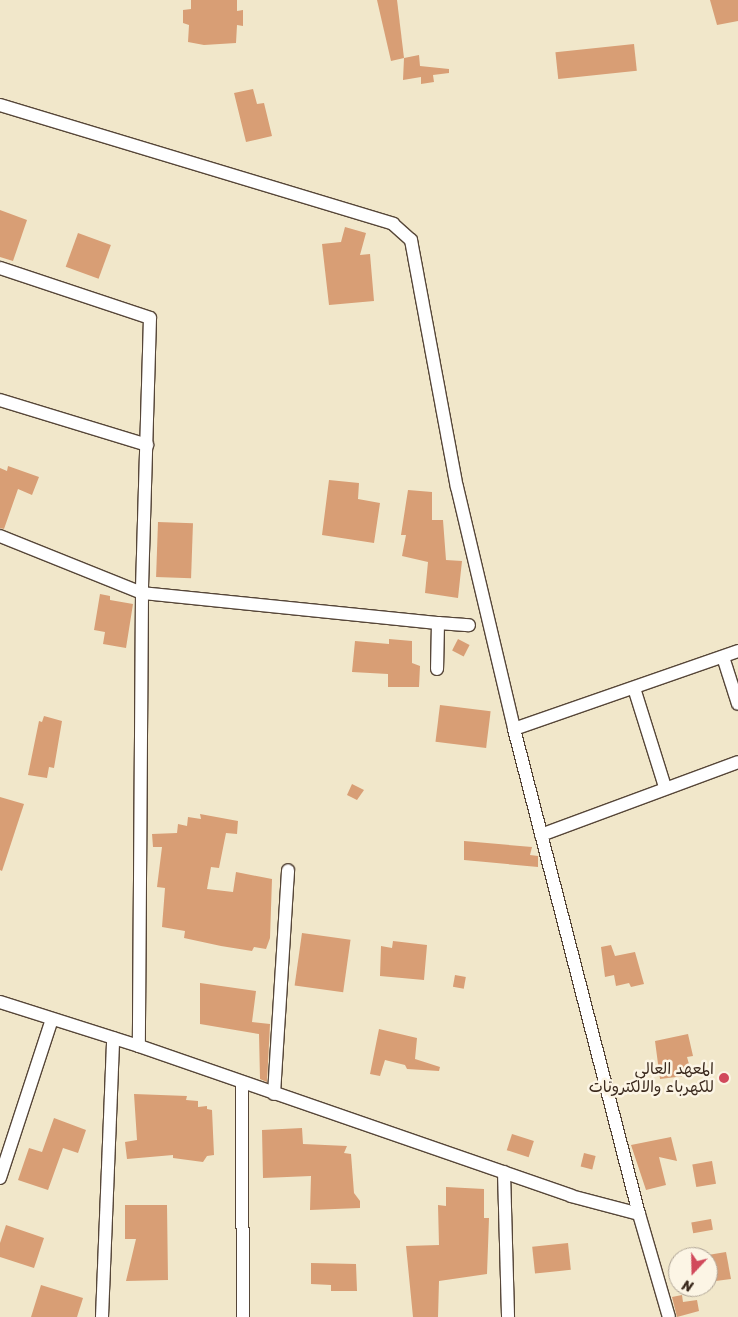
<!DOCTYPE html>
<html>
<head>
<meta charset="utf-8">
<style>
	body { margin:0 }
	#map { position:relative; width:738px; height:1317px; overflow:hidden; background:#f1e7ca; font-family:Sriracha,"Playpen Sans Arabic",sans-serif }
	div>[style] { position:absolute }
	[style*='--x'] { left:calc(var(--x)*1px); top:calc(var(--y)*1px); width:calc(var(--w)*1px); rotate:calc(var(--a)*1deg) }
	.building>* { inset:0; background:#d89e75; transform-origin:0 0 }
	.roads { filter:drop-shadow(1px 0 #564638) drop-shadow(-1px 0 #564638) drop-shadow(0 1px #564638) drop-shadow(0 -1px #564638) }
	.minor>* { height:12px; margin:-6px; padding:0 6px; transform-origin:6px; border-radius:6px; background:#fff }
	.dots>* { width:14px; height:14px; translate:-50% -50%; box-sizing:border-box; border:2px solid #fcf5e5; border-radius:50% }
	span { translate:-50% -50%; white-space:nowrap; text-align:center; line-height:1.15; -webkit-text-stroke:5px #fcf5e5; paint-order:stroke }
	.poi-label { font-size:16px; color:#3b2a1e }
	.right { translate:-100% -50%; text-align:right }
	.north { position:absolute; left:668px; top:1247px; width:50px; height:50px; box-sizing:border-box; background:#fcf5e5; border:1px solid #afa495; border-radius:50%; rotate:201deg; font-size:14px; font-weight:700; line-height:20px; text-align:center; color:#3b2a1e }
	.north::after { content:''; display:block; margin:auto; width:18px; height:22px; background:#d1495b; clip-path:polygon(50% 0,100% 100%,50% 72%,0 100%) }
</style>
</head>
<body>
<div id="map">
	<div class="building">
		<div style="clip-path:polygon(191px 0,237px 0,237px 11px,243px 10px,243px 26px,237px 25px,236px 43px,204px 45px,188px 42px,189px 25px,183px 23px,183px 10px,191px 9px)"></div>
		<div style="clip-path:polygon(377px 0,397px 0,404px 58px,391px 61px)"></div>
		<div style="clip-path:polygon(710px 0,738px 0,738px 21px,717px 25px)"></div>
		<div style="left:634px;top:44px;width:27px;height:79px;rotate:84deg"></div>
		<div style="clip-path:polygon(419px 55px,420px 66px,449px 69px,449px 73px,433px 75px,434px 82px,421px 84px,421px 77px,403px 80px,404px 58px)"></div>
		<div style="clip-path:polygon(253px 89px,257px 104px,264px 103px,272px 136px,246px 142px,234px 93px)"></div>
		<div style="clip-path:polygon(0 210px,27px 220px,13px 261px,0 257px)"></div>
		<div style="clip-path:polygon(345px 227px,366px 233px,360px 255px,370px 254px,374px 301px,329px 305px,322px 244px,341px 242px)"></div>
		<div style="left:78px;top:233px;width:35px;height:36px;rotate:20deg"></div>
		<div style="clip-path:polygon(8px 466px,39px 477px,32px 495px,18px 489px,4px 529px,0 528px,0 468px,7px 471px)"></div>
		<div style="clip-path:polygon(329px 480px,359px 483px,358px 499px,380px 503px,374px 543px,322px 535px)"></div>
		<div style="clip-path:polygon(408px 490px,432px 492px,432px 520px,443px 520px,446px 560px,462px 561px,458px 598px,425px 593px,428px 562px,402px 556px,406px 535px,401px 535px)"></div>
		<div style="left:158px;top:522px;width:35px;height:55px;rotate:2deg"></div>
		<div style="clip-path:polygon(100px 594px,110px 596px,110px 600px,133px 604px,126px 648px,103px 644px,105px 632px,94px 630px)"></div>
		<div style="clip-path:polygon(389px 639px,412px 641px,412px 663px,420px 666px,419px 687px,388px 687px,388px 674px,352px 672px,355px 641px,389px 644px)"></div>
		<div style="left:458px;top:639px;width:13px;height:13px;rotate:27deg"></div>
		<div style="left:440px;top:705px;width:51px;height:37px;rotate:7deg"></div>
		<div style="clip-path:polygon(44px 716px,62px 721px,54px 768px,49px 767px,47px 778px,28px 775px,39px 721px,42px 722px)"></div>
		<div style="clip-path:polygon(352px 784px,364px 790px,357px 800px,347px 795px)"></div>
		<div style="clip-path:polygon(0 797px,24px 804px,2px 871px,0 870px)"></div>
		<div style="clip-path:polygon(200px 814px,238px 821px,237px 834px,226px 833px,219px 868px,211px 867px,207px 889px,233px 892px,236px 872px,272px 879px,270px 938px,266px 949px,254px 947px,252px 951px,221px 946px,184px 938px,185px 931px,162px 927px,165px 888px,157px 887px,162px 847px,153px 847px,152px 834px,177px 833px,178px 824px,187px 826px,188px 817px,201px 819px)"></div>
		<div style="clip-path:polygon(464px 841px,532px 847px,530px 855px,538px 856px,538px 867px,464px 860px)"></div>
		<div style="left:302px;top:933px;width:49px;height:53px;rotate:8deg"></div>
		<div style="clip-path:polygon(393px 941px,427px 945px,424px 980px,380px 976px,381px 946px,392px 948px)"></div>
		<div style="clip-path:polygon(611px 945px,615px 956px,635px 952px,644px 984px,631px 987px,629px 983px,616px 986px,614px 975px,605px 977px,601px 947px)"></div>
		<div style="left:455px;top:975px;width:11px;height:12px;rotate:10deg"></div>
		<div style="clip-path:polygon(200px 983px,256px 991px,252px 1022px,270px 1024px,267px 1082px,260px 1079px,259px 1034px,200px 1024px)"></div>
		<div style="clip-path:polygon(379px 1029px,417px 1038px,415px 1059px,440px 1067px,439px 1071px,407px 1069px,405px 1065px,385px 1060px,380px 1076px,370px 1074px)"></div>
		<div style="clip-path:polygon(688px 1034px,693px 1056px,687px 1057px,692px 1075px,660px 1079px,655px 1041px)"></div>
		<div style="clip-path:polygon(134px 1094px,187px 1096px,186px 1100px,198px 1101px,198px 1107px,207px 1106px,207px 1109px,212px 1110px,214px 1155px,207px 1156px,203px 1162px,173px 1158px,173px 1155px,127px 1159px,125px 1142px,137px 1140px)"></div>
		<div style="clip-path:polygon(54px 1118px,86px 1130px,78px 1153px,63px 1148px,48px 1190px,18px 1180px,29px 1148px,42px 1152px)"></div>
		<div style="clip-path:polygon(302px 1128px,303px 1144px,347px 1146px,344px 1153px,351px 1154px,354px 1193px,360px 1201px,360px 1208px,310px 1210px,311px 1176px,263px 1178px,262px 1130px)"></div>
		<div style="left:512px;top:1134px;width:23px;height:17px;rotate:18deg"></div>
		<div style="clip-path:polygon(671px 1137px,677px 1161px,659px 1157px,666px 1185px,646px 1190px,631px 1145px)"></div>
		<div style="left:584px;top:1153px;width:12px;height:14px;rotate:14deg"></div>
		<div style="left:712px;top:1161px;width:23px;height:20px;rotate:80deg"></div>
		<div style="clip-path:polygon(446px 1187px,484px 1189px,484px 1218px,489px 1218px,487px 1274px,439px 1281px,438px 1317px,413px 1317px,406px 1246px,439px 1245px,438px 1205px,446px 1206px)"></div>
		<div style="clip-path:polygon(125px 1205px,167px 1205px,168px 1280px,126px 1281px,136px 1239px,125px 1239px)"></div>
		<div style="left:711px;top:1219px;width:11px;height:20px;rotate:80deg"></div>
		<div style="clip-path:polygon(6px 1225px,44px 1238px,34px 1268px,0 1257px,0 1243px)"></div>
		<div style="left:568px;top:1243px;width:27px;height:36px;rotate:84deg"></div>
		<div style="clip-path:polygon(726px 1252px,731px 1279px,708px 1282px,708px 1255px)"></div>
		<div style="clip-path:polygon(311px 1263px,356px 1264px,357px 1291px,331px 1291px,331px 1285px,311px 1284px)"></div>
		<div style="clip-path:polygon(41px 1285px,83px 1298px,77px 1317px,31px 1317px)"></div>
		<div style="clip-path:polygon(682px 1295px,683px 1302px,697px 1300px,699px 1311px,677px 1317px,672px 1297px)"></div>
	</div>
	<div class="roads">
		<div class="minor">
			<div style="--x:0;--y:105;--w:411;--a:16.8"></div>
			<div style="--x:393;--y:224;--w:24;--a:42"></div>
			<div style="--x:411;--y:240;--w:251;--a:79.5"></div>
			<div style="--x:457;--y:487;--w:249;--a:76.7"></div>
			<div style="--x:514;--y:729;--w:501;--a:75.55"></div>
			<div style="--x:639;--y:1214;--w:107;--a:73.8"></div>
			<div style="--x:0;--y:268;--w:158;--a:18.4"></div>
			<div style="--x:150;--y:318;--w:275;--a:91.7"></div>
			<div style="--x:142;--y:593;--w:453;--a:90.4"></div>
			<div style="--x:0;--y:400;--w:154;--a:17"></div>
			<div style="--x:0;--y:536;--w:153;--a:21.9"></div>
			<div style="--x:142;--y:593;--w:298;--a:5.8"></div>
			<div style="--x:438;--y:623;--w:46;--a:91.2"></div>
			<div style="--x:438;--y:623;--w:31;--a:4"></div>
			<div style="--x:723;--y:657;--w:49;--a:72.3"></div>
			<div style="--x:634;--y:688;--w:104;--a:72.6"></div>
			<div style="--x:514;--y:729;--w:237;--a:-19.2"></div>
			<div style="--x:541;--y:835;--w:210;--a:-20.3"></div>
			<div style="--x:0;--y:1002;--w:146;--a:17.6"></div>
			<div style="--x:139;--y:1046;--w:457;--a:19.1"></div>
			<div style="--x:571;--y:1196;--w:70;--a:14.8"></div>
			<div style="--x:242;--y:1082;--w:235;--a:89.8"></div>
			<div style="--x:274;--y:1094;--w:224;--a:-86.4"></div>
			<div style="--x:504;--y:1172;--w:145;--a:88.4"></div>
			<div style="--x:0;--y:1178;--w:167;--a:-71.9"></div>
			<div style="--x:102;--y:1317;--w:279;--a:-87.7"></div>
		</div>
	</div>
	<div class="dots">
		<div style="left:724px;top:1078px;background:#d1495b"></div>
	</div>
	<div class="poi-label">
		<span class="right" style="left:714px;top:1078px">المعهد العالي<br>للكهرباء والالكترونات</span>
	</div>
	<div class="north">N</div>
</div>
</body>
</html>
